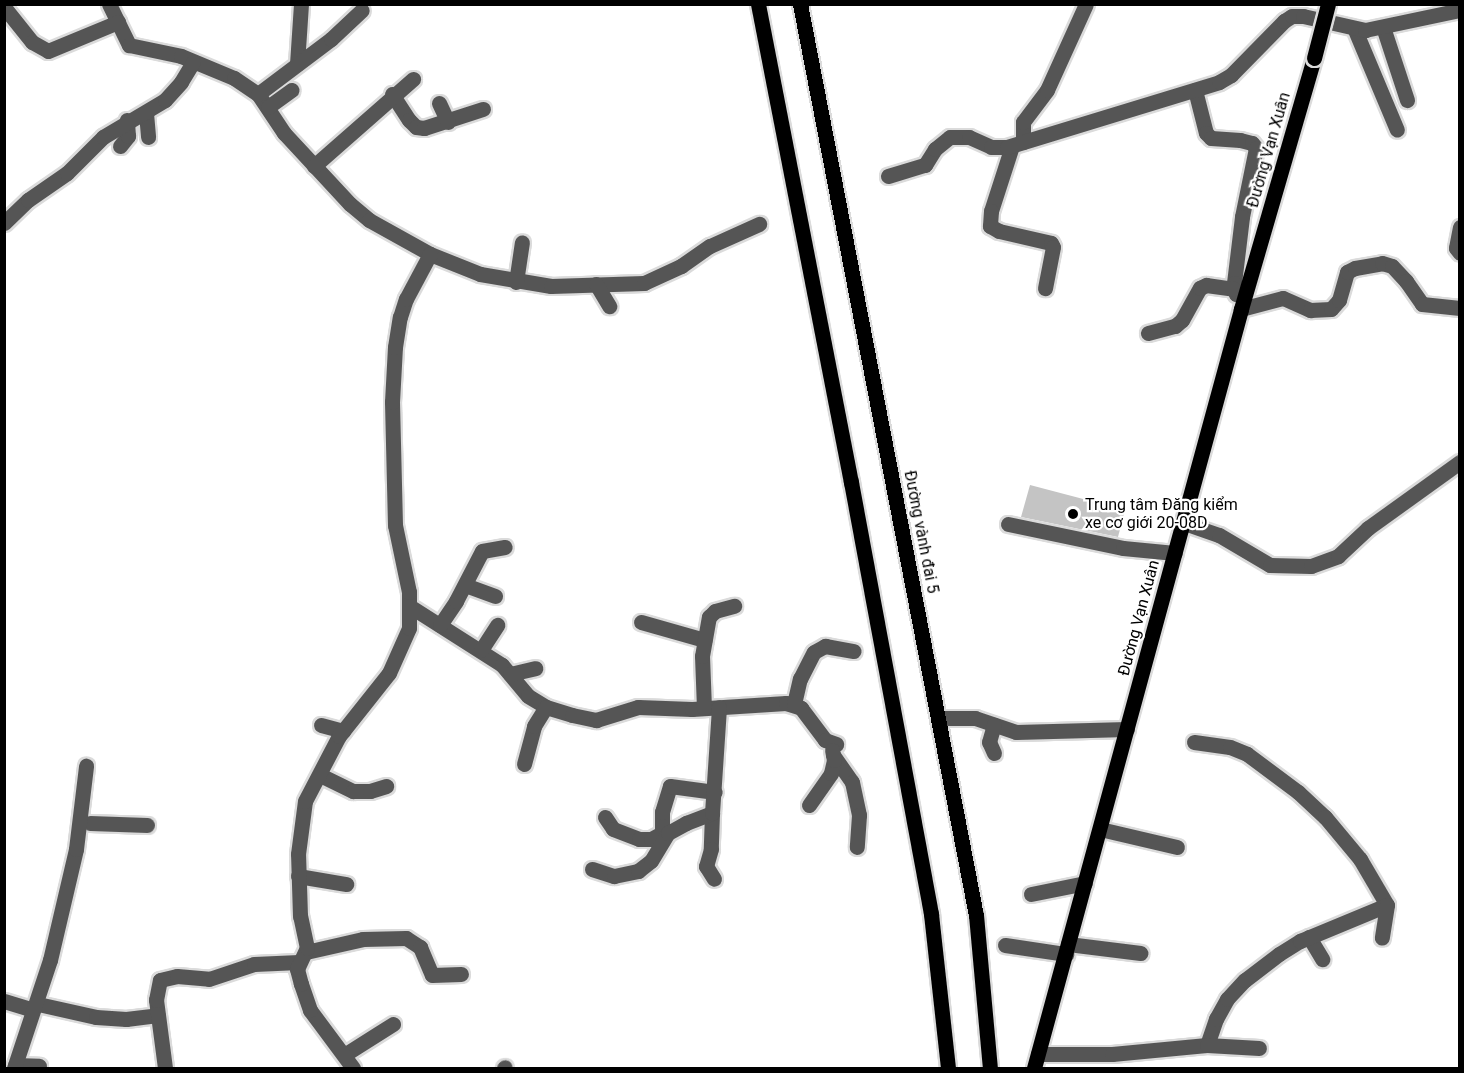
<!DOCTYPE html>
<html>
<head>
<meta charset="utf-8">
<style>
	body { margin:0 }
	#map { position:relative; width:1464px; height:1073px; overflow:hidden; background:#fff; font-family:Roboto,sans-serif }
	div>[style] { position:absolute }
	[style*='--x'] { left:calc(var(--x)*1px); top:calc(var(--y)*1px); width:calc(var(--w)*1px); rotate:calc(var(--a)*1deg) }
	.building>* { inset:0; background:#c4c4c4 }
	.roads { filter:drop-shadow(2px 0 #dbdbdb) drop-shadow(-2px 0 #dbdbdb) drop-shadow(0 2px #dbdbdb) drop-shadow(0 -2px #dbdbdb) }
	.minor>* { height:15px; margin:-7.5px; padding:0 7.5px; transform-origin:7.5px; border-radius:7.5px; background:#555 }
	.major>* { height:15px; margin:-7.5px; padding:0 7.5px; transform-origin:7.5px; border-radius:7.5px; background:#000 }
	.bridges { filter:drop-shadow(2px 0 #dbdbdb) drop-shadow(-2px 0 #dbdbdb) drop-shadow(0 2px #dbdbdb) drop-shadow(0 -2px #dbdbdb) }
	.major-bridge>* { height:15px; margin:-7.5px; padding:0 7.5px; transform-origin:7.5px; border-radius:7.5px; background:#000 }
	.dots>* { width:16px; height:16px; translate:-50% -50%; box-sizing:border-box; border:3px solid #fff; border-radius:50% }
	span { translate:-50% -50%; white-space:nowrap; text-align:center; line-height:1.15; -webkit-text-stroke:4.5px #fff; paint-order:stroke }
	.street-label { font-size:16px; color:#000 }
	.poi-label { font-size:16px; color:#000 }
	.left { translate:0 -50%; text-align:left }
	.frame { position:absolute; inset:0; border:6px solid #000; pointer-events:none }
</style>
</head>
<body>
<div id="map">
	<div class="building">
		<div style="clip-path:polygon(1030px 485px,1125px 510px,1118px 537px,1021px 517px)"></div>
	</div>
	<div class="roads">
		<div class="minor">
			<div style="--x:109;--y:4;--w:46;--a:64"></div>
			<div style="--x:129;--y:45;--w:53;--a:11.9"></div>
			<div style="--x:181;--y:56;--w:57;--a:22.5"></div>
			<div style="--x:234;--y:78;--w:29;--a:34"></div>
			<div style="--x:258;--y:94;--w:47;--a:56.3"></div>
			<div style="--x:284;--y:133;--w:97;--a:47.1"></div>
			<div style="--x:350;--y:204;--w:25;--a:40"></div>
			<div style="--x:369;--y:220;--w:70;--a:29.1"></div>
			<div style="--x:430;--y:254;--w:54;--a:21.8"></div>
			<div style="--x:480;--y:274;--w:72;--a:9.6"></div>
			<div style="--x:551;--y:286;--w:93;--a:-1.8"></div>
			<div style="--x:644;--y:283;--w:41;--a:-24.7"></div>
			<div style="--x:681;--y:266;--w:35;--a:-35"></div>
			<div style="--x:710;--y:246;--w:54;--a:-24.2"></div>
			<div style="--x:4;--y:7;--w:45;--a:51.3"></div>
			<div style="--x:32;--y:42;--w:18;--a:29"></div>
			<div style="--x:48;--y:51;--w:76;--a:-22.5"></div>
			<div style="--x:1383;--y:27;--w:77;--a:71.8"></div>
			<div style="--x:1355;--y:30;--w:108;--a:67.2"></div>
			<div style="--x:297;--y:64;--w:60;--a:-86.2"></div>
			<div style="--x:1195;--y:90;--w:44;--a:75.7"></div>
			<div style="--x:1206;--y:133;--w:7;--a:45"></div>
			<div style="--x:1211;--y:138;--w:29;--a:4"></div>
			<div style="--x:1240;--y:140;--w:12;--a:14"></div>
			<div style="--x:1252;--y:143;--w:6;--a:51"></div>
			<div style="--x:1256;--y:148;--w:70;--a:101.5"></div>
			<div style="--x:1242;--y:217;--w:66;--a:96.9"></div>
			<div style="--x:1234;--y:283;--w:11;--a:80"></div>
			<div style="--x:1236;--y:294;--w:6;--a:9"></div>
			<div style="--x:258;--y:94;--w:91;--a:-37"></div>
			<div style="--x:331;--y:39;--w:42;--a:-43.1"></div>
			<div style="--x:392;--y:94;--w:31;--a:57"></div>
			<div style="--x:409;--y:120;--w:10;--a:45"></div>
			<div style="--x:416;--y:127;--w:8;--a:7"></div>
			<div style="--x:424;--y:128;--w:62;--a:-17.9"></div>
			<div style="--x:439;--y:103;--w:21;--a:65"></div>
			<div style="--x:268;--y:107;--w:29;--a:-36"></div>
			<div style="--x:146;--y:113;--w:24;--a:85"></div>
			<div style="--x:1023;--y:142;--w:20;--a:-90"></div>
			<div style="--x:1023;--y:122;--w:40;--a:-53"></div>
			<div style="--x:1047;--y:90;--w:94;--a:-65.6"></div>
			<div style="--x:120;--y:146;--w:13;--a:-51"></div>
			<div style="--x:128;--y:136;--w:16;--a:-94"></div>
			<div style="--x:1012;--y:146;--w:68;--a:107.9"></div>
			<div style="--x:991;--y:211;--w:15;--a:94"></div>
			<div style="--x:990;--y:226;--w:10;--a:29"></div>
			<div style="--x:999;--y:231;--w:53;--a:13"></div>
			<div style="--x:1051;--y:243;--w:4;--a:63"></div>
			<div style="--x:1053;--y:247;--w:42;--a:101"></div>
			<div style="--x:314;--y:166;--w:132;--a:-41.3"></div>
			<div style="--x:888;--y:176;--w:39;--a:-17"></div>
			<div style="--x:925;--y:165;--w:19;--a:-58"></div>
			<div style="--x:935;--y:149;--w:19;--a:-39"></div>
			<div style="--x:950;--y:137;--w:19;--a:0"></div>
			<div style="--x:969;--y:137;--w:24;--a:24"></div>
			<div style="--x:991;--y:147;--w:16;--a:0"></div>
			<div style="--x:1007;--y:147;--w:222;--a:-17"></div>
			<div style="--x:1219;--y:82;--w:14;--a:-30"></div>
			<div style="--x:1231;--y:75;--w:76;--a:-45.5"></div>
			<div style="--x:1284;--y:21;--w:9;--a:-32"></div>
			<div style="--x:1292;--y:16;--w:11;--a:0"></div>
			<div style="--x:1303;--y:16;--w:64;--a:12.7"></div>
			<div style="--x:1365;--y:30;--w:97;--a:-11.9"></div>
			<div style="--x:4;--y:223;--w:33;--a:-44"></div>
			<div style="--x:28;--y:200;--w:47;--a:-34.7"></div>
			<div style="--x:67;--y:173;--w:51;--a:-45"></div>
			<div style="--x:103;--y:137;--w:72;--a:-30.8"></div>
			<div style="--x:165;--y:100;--w:24;--a:-48"></div>
			<div style="--x:181;--y:82;--w:23;--a:-59"></div>
			<div style="--x:1460;--y:227;--w:21;--a:101"></div>
			<div style="--x:1456;--y:248;--w:6;--a:51"></div>
			<div style="--x:516;--y:282;--w:40;--a:-81.5"></div>
			<div style="--x:596;--y:284;--w:26;--a:59"></div>
			<div style="--x:1241;--y:309;--w:43;--a:-14.7"></div>
			<div style="--x:1283;--y:298;--w:30;--a:24"></div>
			<div style="--x:1310;--y:310;--w:21;--a:-3"></div>
			<div style="--x:1331;--y:309;--w:12;--a:-48"></div>
			<div style="--x:1339;--y:300;--w:29;--a:-74"></div>
			<div style="--x:1347;--y:272;--w:9;--a:-27"></div>
			<div style="--x:1355;--y:268;--w:27;--a:-10"></div>
			<div style="--x:1382;--y:263;--w:10;--a:17"></div>
			<div style="--x:1392;--y:266;--w:21;--a:47"></div>
			<div style="--x:1406;--y:281;--w:28;--a:55"></div>
			<div style="--x:1422;--y:304;--w:38;--a:6"></div>
			<div style="--x:1148;--y:333;--w:28;--a:-15"></div>
			<div style="--x:1175;--y:326;--w:9;--a:-41"></div>
			<div style="--x:1182;--y:320;--w:37;--a:-61"></div>
			<div style="--x:1200;--y:288;--w:7;--a:-27"></div>
			<div style="--x:1206;--y:285;--w:28;--a:8"></div>
			<div style="--x:1184;--y:523;--w:37;--a:19"></div>
			<div style="--x:1219;--y:535;--w:59;--a:30.5"></div>
			<div style="--x:1270;--y:565;--w:41;--a:1.4"></div>
			<div style="--x:1311;--y:566;--w:29;--a:-20"></div>
			<div style="--x:1338;--y:556;--w:41;--a:-43"></div>
			<div style="--x:1368;--y:528;--w:113;--a:-35.7"></div>
			<div style="--x:1008;--y:524;--w:117;--a:11.8"></div>
			<div style="--x:1123;--y:548;--w:52;--a:5.5"></div>
			<div style="--x:465;--y:585;--w:32;--a:20"></div>
			<div style="--x:411;--y:607;--w:108;--a:32.5"></div>
			<div style="--x:502;--y:665;--w:40;--a:50"></div>
			<div style="--x:528;--y:696;--w:21;--a:31"></div>
			<div style="--x:546;--y:707;--w:27;--a:17"></div>
			<div style="--x:572;--y:715;--w:25;--a:12"></div>
			<div style="--x:596;--y:720;--w:44;--a:-17.2"></div>
			<div style="--x:638;--y:707;--w:54;--a:2.1"></div>
			<div style="--x:692;--y:709;--w:94;--a:-3.7"></div>
			<div style="--x:786;--y:703;--w:16;--a:18"></div>
			<div style="--x:801;--y:708;--w:40;--a:53"></div>
			<div style="--x:825;--y:740;--w:12;--a:20"></div>
			<div style="--x:641;--y:622;--w:66;--a:15.9"></div>
			<div style="--x:440;--y:625;--w:29;--a:-56"></div>
			<div style="--x:456;--y:601;--w:56;--a:-62.5"></div>
			<div style="--x:482;--y:551;--w:23;--a:-10"></div>
			<div style="--x:481;--y:650;--w:30;--a:-57"></div>
			<div style="--x:510;--y:674;--w:26;--a:-13"></div>
			<div style="--x:794;--y:704;--w:26;--a:-77"></div>
			<div style="--x:800;--y:679;--w:30;--a:-63"></div>
			<div style="--x:814;--y:652;--w:13;--a:-29"></div>
			<div style="--x:825;--y:646;--w:29;--a:10"></div>
			<div style="--x:704;--y:708;--w:52;--a:-92.2"></div>
			<div style="--x:702;--y:656;--w:40;--a:-80"></div>
			<div style="--x:709;--y:617;--w:8;--a:-45"></div>
			<div style="--x:715;--y:611;--w:20;--a:-15"></div>
			<div style="--x:945;--y:718;--w:30;--a:0"></div>
			<div style="--x:975;--y:718;--w:43;--a:18.9"></div>
			<div style="--x:1016;--y:732;--w:111;--a:-1.5"></div>
			<div style="--x:321;--y:725;--w:23;--a:15"></div>
			<div style="--x:1194;--y:742;--w:36;--a:8"></div>
			<div style="--x:1230;--y:747;--w:18;--a:22"></div>
			<div style="--x:1247;--y:754;--w:64;--a:36.7"></div>
			<div style="--x:1298;--y:792;--w:37;--a:43"></div>
			<div style="--x:1325;--y:817;--w:55;--a:50.2"></div>
			<div style="--x:1360;--y:859;--w:53;--a:59.6"></div>
			<div style="--x:994;--y:753;--w:12;--a:-114"></div>
			<div style="--x:989;--y:742;--w:18;--a:-74"></div>
			<div style="--x:833;--y:755;--w:33;--a:55"></div>
			<div style="--x:852;--y:782;--w:34;--a:78"></div>
			<div style="--x:859;--y:815;--w:32;--a:94"></div>
			<div style="--x:524;--y:764;--w:39;--a:-75"></div>
			<div style="--x:534;--y:726;--w:22;--a:-58"></div>
			<div style="--x:320;--y:775;--w:37;--a:26"></div>
			<div style="--x:353;--y:791;--w:17;--a:0"></div>
			<div style="--x:370;--y:791;--w:17;--a:-17"></div>
			<div style="--x:809;--y:805;--w:39;--a:-55"></div>
			<div style="--x:831;--y:773;--w:13;--a:-77"></div>
			<div style="--x:834;--y:760;--w:10;--a:-101"></div>
			<div style="--x:712;--y:813;--w:36;--a:92"></div>
			<div style="--x:711;--y:849;--w:18;--a:106"></div>
			<div style="--x:706;--y:866;--w:15;--a:58"></div>
			<div style="--x:605;--y:817;--w:14;--a:56"></div>
			<div style="--x:613;--y:829;--w:28;--a:21"></div>
			<div style="--x:639;--y:839;--w:12;--a:0"></div>
			<div style="--x:651;--y:839;--w:13;--a:-29"></div>
			<div style="--x:90;--y:823;--w:57;--a:2"></div>
			<div style="--x:1100;--y:829;--w:79;--a:13.2"></div>
			<div style="--x:662;--y:841;--w:29;--a:-90"></div>
			<div style="--x:662;--y:812;--w:27;--a:-73"></div>
			<div style="--x:670;--y:786;--w:45;--a:7.6"></div>
			<div style="--x:592;--y:869;--w:23;--a:18"></div>
			<div style="--x:614;--y:876;--w:25;--a:-12"></div>
			<div style="--x:638;--y:871;--w:16;--a:-38"></div>
			<div style="--x:651;--y:861;--w:33;--a:-59"></div>
			<div style="--x:668;--y:833;--w:21;--a:-29"></div>
			<div style="--x:686;--y:823;--w:28;--a:-21"></div>
			<div style="--x:712;--y:813;--w:106;--a:-86.2"></div>
			<div style="--x:298;--y:876;--w:49;--a:9.5"></div>
			<div style="--x:1031;--y:894;--w:55;--a:-11.5"></div>
			<div style="--x:1309;--y:937;--w:26;--a:59"></div>
			<div style="--x:1068;--y:944;--w:73;--a:7.1"></div>
			<div style="--x:1005;--y:945;--w:62;--a:8.4"></div>
			<div style="--x:306;--y:952;--w:58;--a:-12.8"></div>
			<div style="--x:363;--y:939;--w:43;--a:-1.3"></div>
			<div style="--x:406;--y:938;--w:17;--a:33"></div>
			<div style="--x:420;--y:947;--w:30;--a:67"></div>
			<div style="--x:432;--y:975;--w:29;--a:-2"></div>
			<div style="--x:4;--y:1001;--w:30;--a:17"></div>
			<div style="--x:38;--y:1004;--w:59;--a:12.6"></div>
			<div style="--x:96;--y:1017;--w:30;--a:4"></div>
			<div style="--x:126;--y:1019;--w:32;--a:-7"></div>
			<div style="--x:1207;--y:1045;--w:28;--a:-71"></div>
			<div style="--x:1216;--y:1019;--w:23;--a:-61"></div>
			<div style="--x:1227;--y:999;--w:26;--a:-47"></div>
			<div style="--x:1245;--y:980;--w:43;--a:-37.4"></div>
			<div style="--x:1279;--y:954;--w:25;--a:-32"></div>
			<div style="--x:1300;--y:941;--w:94;--a:-22.5"></div>
			<div style="--x:1387;--y:905;--w:33;--a:99"></div>
			<div style="--x:1038;--y:1054;--w:74;--a:0"></div>
			<div style="--x:1112;--y:1054;--w:95;--a:-5.4"></div>
			<div style="--x:1207;--y:1045;--w:52;--a:3.3"></div>
			<div style="--x:344;--y:1055;--w:58;--a:-32.3"></div>
			<div style="--x:15;--y:1065;--w:24;--a:2"></div>
			<div style="--x:14;--y:1068;--w:114;--a:-71.6"></div>
			<div style="--x:50;--y:960;--w:114;--a:-76.8"></div>
			<div style="--x:76;--y:849;--w:84;--a:-83.1"></div>
			<div style="--x:165;--y:1068;--w:69;--a:-97.5"></div>
			<div style="--x:156;--y:1000;--w:20;--a:-79"></div>
			<div style="--x:160;--y:980;--w:17;--a:-13"></div>
			<div style="--x:177;--y:976;--w:32;--a:5"></div>
			<div style="--x:209;--y:979;--w:47;--a:-18.4"></div>
			<div style="--x:254;--y:964;--w:45;--a:-2.5"></div>
			<div style="--x:353;--y:1068;--w:72;--a:-126.6"></div>
			<div style="--x:310;--y:1010;--w:28;--a:-109"></div>
			<div style="--x:301;--y:984;--w:16;--a:-105"></div>
			<div style="--x:297;--y:969;--w:23;--a:-65"></div>
			<div style="--x:307;--y:948;--w:33;--a:-102"></div>
			<div style="--x:300;--y:916;--w:62;--a:-91.8"></div>
			<div style="--x:298;--y:854;--w:53;--a:-82.5"></div>
			<div style="--x:305;--y:801;--w:73;--a:-62.4"></div>
			<div style="--x:339;--y:736;--w:80;--a:-51.6"></div>
			<div style="--x:389;--y:673;--w:49;--a:-66"></div>
			<div style="--x:409;--y:628;--w:36;--a:-90"></div>
			<div style="--x:409;--y:592;--w:68;--a:-101.8"></div>
			<div style="--x:395;--y:525;--w:123;--a:-91.4"></div>
			<div style="--x:392;--y:402;--w:55;--a:-86.9"></div>
			<div style="--x:395;--y:347;--w:30;--a:-81"></div>
			<div style="--x:400;--y:317;--w:19;--a:-72"></div>
			<div style="--x:406;--y:299;--w:51;--a:-61.9"></div>
			<div style="--x:504;--y:1068;--w:1;--a:-45"></div>
		</div>
		<div class="major">
			<div style="--x:758;--y:4;--w:487;--a:79"></div>
			<div style="--x:851;--y:482;--w:439;--a:79.5"></div>
			<div style="--x:931;--y:914;--w:155;--a:83.7"></div>
			<div style="--x:800;--y:4;--w:928;--a:79.07"></div>
			<div style="--x:976;--y:915;--w:154;--a:84.8"></div>
			<div style="--x:1034;--y:1068;--w:787;--a:-74.74"></div>
			<div style="--x:1241;--y:309;--w:261;--a:-73.8"></div>
		</div>
	</div>
	<div class="bridges">
		<div class="major-bridge">
			<div style="--x:1314;--y:58;--w:56;--a:-75.5"></div>
		</div>
	</div>
	<div class="dots">
		<div style="left:1073px;top:514px;background:#000"></div>
	</div>
	<div class="street-label">
		<span style="left:1269px;top:150px;rotate:-74deg">Đường Vạn Xuân</span>
		<span style="left:921px;top:532px;rotate:79deg">Đường vành đai 5</span>
		<span style="left:1139px;top:618px;rotate:-75deg">Đường Vạn Xuân</span>
	</div>
	<div class="poi-label">
		<span class="left" style="left:1085px;top:514px">Trung tâm Đăng kiểm<br>xe cơ giới 20-08D</span>
	</div>
	<div class="frame"></div>
</div>
</body>
</html>
